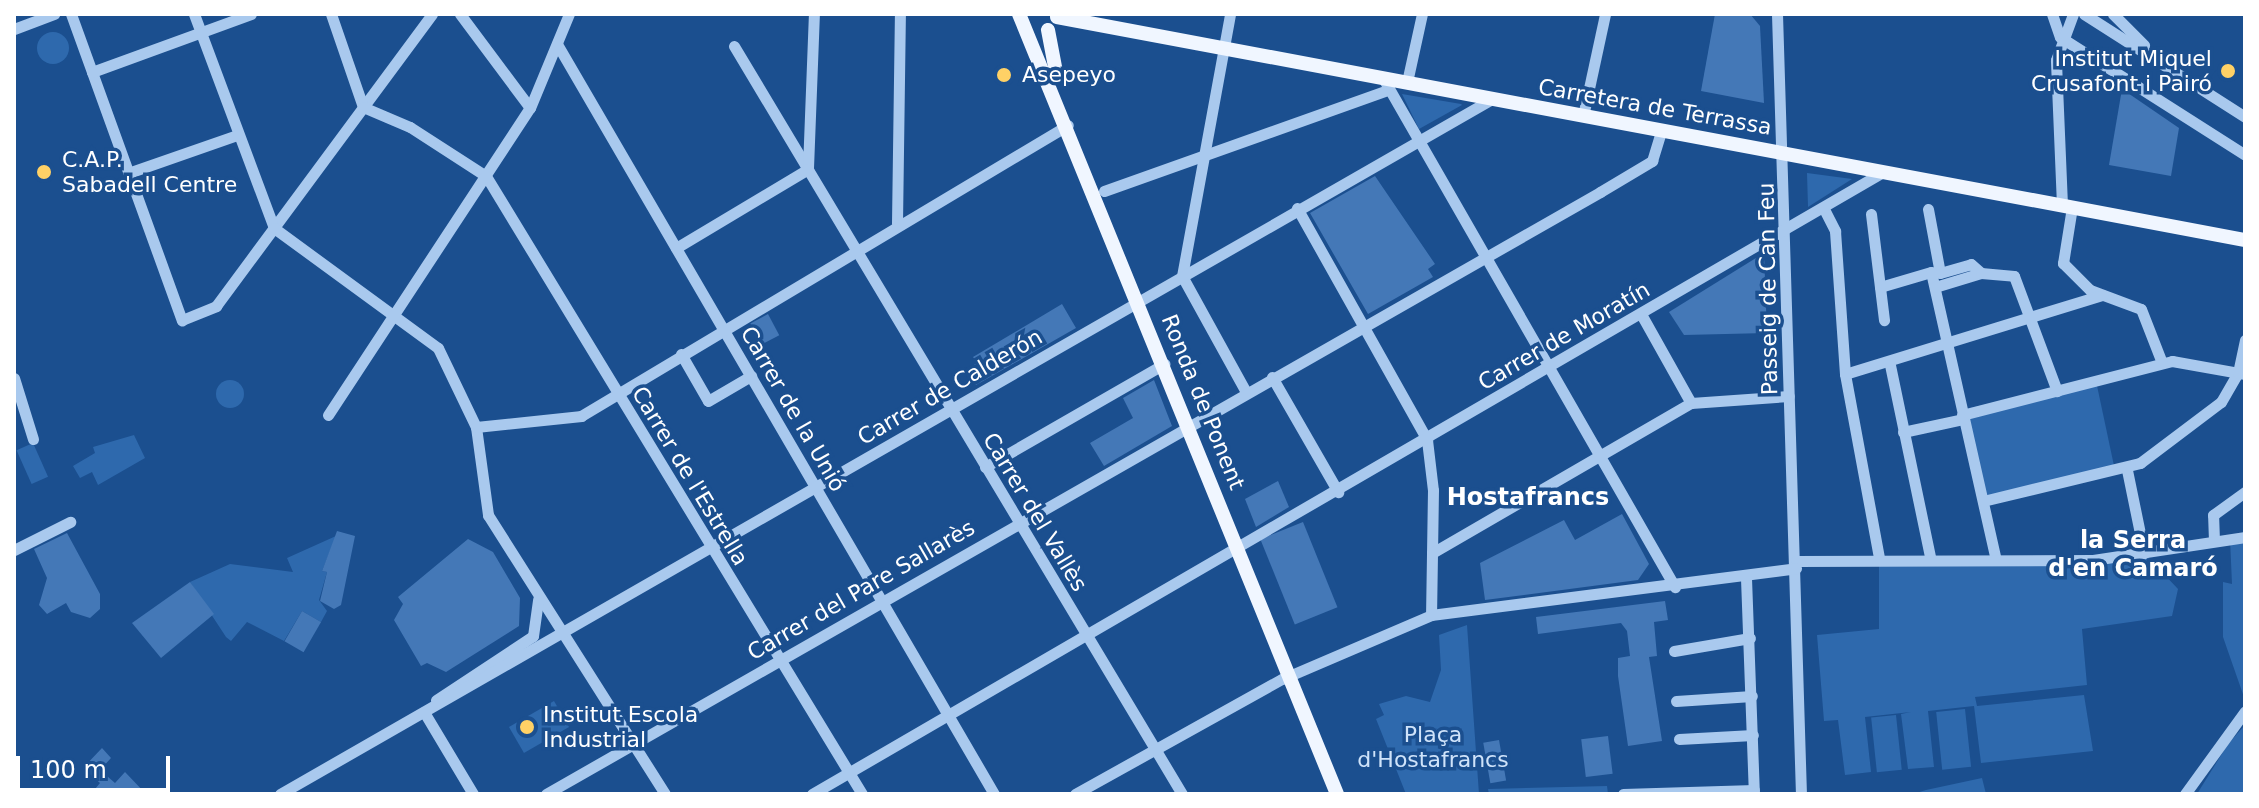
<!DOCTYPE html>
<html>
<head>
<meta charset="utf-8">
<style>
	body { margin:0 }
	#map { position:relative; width:2259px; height:808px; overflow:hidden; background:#1b4f8f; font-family:"DejaVu Sans",sans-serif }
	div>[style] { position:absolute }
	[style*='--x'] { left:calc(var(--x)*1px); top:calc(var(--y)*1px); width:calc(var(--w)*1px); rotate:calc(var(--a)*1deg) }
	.green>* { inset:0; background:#2e69ad; transform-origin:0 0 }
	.round { border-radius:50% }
	.building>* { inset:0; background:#4478b7; transform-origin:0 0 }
	.minor>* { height:11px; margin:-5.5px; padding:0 5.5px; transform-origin:5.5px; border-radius:5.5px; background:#a9c9ee }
	.major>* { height:14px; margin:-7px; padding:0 7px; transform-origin:7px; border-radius:7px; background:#f0f6ff }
	.dots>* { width:22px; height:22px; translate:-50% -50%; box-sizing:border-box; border:4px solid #1b4f8f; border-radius:50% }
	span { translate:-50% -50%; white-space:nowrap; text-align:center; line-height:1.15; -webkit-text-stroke:7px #1b4f8f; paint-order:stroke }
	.poi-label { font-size:22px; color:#fff }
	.right { translate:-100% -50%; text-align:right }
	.left { translate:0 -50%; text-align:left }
	.street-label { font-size:22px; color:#fff }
	.park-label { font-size:22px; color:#cfe3fa }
	.neighbourhood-label { font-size:24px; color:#fff; font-weight:700 }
	.frame { position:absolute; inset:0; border:16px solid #fff; pointer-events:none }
	.scale { position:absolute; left:16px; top:756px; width:154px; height:36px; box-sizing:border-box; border:4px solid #fff; border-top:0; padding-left:10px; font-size:24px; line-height:28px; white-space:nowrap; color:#fff; -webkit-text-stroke:6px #1b4f8f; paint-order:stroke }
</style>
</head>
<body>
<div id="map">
	<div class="green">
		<div class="round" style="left:37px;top:32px;width:32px;height:32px"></div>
		<div style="clip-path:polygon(1402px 94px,1461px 104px,1462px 105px,1419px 129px)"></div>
		<div style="clip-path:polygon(1807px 173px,1852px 179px,1808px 207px)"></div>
		<div class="round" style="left:216px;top:380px;width:28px;height:28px"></div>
		<div style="left:2096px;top:381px;width:93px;height:138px;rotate:78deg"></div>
		<div style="clip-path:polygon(134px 435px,145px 458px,98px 485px,92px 472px,80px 478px,73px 466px,95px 453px,93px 447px)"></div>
		<div style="left:33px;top:443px;width:37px;height:18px;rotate:66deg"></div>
		<div style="clip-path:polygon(336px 536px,322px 571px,327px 572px,319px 600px,327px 611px,321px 622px,302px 611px,284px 641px,247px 622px,231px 641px,226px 637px,190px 582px,230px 564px,293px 572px,287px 558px)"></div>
		<div style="clip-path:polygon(2245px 537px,2245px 700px,2223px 637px,2223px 582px,2232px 584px,2230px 539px)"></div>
		<div style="clip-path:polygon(2144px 553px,2178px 589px,2172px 616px,2082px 629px,2087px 685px,1975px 697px,1977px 706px,2084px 695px,2093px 751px,1981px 763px,1974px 706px,1928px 711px,1934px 767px,1908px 769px,1901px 714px,1911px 712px,1865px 717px,1871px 772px,1845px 775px,1838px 720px,1824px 721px,1817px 635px,1879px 629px,1879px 557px,2070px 561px)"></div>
		<div style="clip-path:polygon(1467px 625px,1479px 794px,1406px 794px,1376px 719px,1384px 715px,1379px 704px,1406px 696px,1430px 702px,1441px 670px,1439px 635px)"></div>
		<div style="left:554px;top:701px;width:30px;height:52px;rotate:60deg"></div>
		<div style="left:1965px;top:709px;width:58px;height:29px;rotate:84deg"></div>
		<div style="left:1896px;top:715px;width:55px;height:25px;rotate:84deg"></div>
		<div style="clip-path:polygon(2245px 725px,2245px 794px,2197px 794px,2228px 744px)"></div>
		<div style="clip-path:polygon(1982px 778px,1986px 794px,1913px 794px,1926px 790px)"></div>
		<div style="clip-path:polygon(1607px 786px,1608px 794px,1489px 794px,1488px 789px)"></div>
	</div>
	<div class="building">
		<div style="clip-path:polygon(1715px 14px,1750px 14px,1760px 26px,1764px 103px,1701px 91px)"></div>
		<div style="clip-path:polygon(2122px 89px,2179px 128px,2171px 176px,2109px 165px)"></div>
		<div style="clip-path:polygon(1375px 176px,1435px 264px,1428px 269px,1433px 277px,1368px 314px,1310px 213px)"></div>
		<div style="clip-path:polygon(1764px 253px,1767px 333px,1684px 335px,1669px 312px)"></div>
		<div style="clip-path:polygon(1062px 304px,1076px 328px,976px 385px,967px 369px,977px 363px,973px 357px)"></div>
		<div style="left:768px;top:314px;width:24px;height:20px;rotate:62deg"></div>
		<div style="clip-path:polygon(1154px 380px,1172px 426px,1104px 466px,1090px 443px,1133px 418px,1123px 398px)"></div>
		<div style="clip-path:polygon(1278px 481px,1289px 507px,1256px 527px,1245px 499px)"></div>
		<div style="clip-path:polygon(1622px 514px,1649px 564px,1638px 580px,1485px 600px,1480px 563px,1564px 520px,1575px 540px)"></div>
		<div style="left:1303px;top:522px;width:92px;height:46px;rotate:68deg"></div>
		<div style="clip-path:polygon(337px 531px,355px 536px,341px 605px,334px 609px,320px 601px,327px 572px,322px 571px)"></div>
		<div style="clip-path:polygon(67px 533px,100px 594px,100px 609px,90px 618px,71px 612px,66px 603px,47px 614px,39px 605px,47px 578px,34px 549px)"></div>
		<div style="clip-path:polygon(468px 539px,493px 552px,520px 598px,519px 626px,446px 672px,427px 663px,421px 666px,394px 620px,403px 604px,398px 597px)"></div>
		<div style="clip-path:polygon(190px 582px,214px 614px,161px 658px,132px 623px)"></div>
		<div style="clip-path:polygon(1665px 601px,1668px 620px,1654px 622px,1657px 656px,1649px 657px,1662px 741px,1628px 746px,1618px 676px,1618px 658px,1630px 656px,1627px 631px,1621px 623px,1538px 634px,1536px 617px)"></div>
		<div style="left:302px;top:611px;width:22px;height:35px;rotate:30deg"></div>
		<div style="left:1608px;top:736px;width:38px;height:27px;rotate:83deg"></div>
		<div style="left:1499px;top:740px;width:41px;height:16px;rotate:80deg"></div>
		<div style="clip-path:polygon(102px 748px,111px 758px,100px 770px,115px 783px,125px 772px,146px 794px,95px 789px,100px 783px,83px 768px)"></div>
	</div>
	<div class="minor">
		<div style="--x:71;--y:14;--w:326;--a:70.1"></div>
		<div style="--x:182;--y:320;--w:37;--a:-22"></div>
		<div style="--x:216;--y:306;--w:363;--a:-53.5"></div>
		<div style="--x:194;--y:14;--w:228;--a:69.5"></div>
		<div style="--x:274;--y:228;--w:203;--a:36.2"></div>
		<div style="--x:438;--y:348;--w:88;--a:64.3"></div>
		<div style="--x:476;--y:427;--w:89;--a:82.2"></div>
		<div style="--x:488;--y:515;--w:330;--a:57.6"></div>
		<div style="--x:331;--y:14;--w:98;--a:71"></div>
		<div style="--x:363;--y:107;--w:51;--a:23.1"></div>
		<div style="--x:410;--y:127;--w:90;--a:32.8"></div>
		<div style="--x:486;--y:176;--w:723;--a:58.68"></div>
		<div style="--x:460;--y:14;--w:117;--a:53.3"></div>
		<div style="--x:1777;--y:14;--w:780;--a:88.24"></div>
		<div style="--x:2052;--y:14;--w:24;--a:71"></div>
		<div style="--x:2060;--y:37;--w:219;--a:32.5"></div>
		<div style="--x:2084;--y:14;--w:191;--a:32.6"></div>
		<div style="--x:2113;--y:14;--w:44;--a:45"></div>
		<div style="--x:14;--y:29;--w:43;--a:-20.6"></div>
		<div style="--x:557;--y:44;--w:868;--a:59.77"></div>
		<div style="--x:734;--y:46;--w:872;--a:59.08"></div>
		<div style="--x:92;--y:72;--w:169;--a:-20"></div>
		<div style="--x:1383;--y:78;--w:587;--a:60.16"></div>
		<div style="--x:1407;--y:82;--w:70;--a:-77.6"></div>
		<div style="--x:1583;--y:116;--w:104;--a:-77.8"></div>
		<div style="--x:808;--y:168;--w:154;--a:-87.8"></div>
		<div style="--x:131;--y:172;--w:112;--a:-19.2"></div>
		<div style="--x:1104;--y:191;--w:300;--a:-19.6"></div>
		<div style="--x:2062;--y:205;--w:145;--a:-92.4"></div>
		<div style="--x:2056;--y:60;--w:49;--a:-69.7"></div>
		<div style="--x:2072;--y:207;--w:57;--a:99.1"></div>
		<div style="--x:2063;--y:263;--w:38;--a:45"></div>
		<div style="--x:2090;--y:290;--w:54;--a:20.4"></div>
		<div style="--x:2141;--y:309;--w:58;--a:68.7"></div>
		<div style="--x:1297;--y:208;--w:266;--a:60.7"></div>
		<div style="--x:1427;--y:440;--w:50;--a:83.2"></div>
		<div style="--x:1433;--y:490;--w:125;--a:90.9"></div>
		<div style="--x:1824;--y:209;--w:25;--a:63"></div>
		<div style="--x:1835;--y:231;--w:143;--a:86"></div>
		<div style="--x:1845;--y:374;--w:186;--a:79.5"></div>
		<div style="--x:1928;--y:209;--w:65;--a:79.4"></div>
		<div style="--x:1940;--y:273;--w:32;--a:-16"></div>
		<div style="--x:1971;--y:264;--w:13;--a:42"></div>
		<div style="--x:1871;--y:214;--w:107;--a:83"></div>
		<div style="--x:897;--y:223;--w:209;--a:-89.2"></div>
		<div style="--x:676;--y:248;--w:154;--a:-30.9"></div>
		<div style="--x:1182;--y:276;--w:266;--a:-79.6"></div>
		<div style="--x:1182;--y:276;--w:132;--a:61.1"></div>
		<div style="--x:1880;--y:287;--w:53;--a:-16.4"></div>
		<div style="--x:1931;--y:272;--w:291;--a:77.3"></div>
		<div style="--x:1935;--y:287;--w:48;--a:-16.9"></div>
		<div style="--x:1981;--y:273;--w:33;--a:5"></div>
		<div style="--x:2014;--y:276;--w:123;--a:69.5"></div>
		<div style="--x:1641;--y:314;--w:102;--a:60.7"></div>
		<div style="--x:1691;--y:403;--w:98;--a:-4.1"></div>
		<div style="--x:681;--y:354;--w:54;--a:60.1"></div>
		<div style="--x:708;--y:401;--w:50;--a:-30.2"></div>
		<div style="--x:1890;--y:365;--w:196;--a:78.2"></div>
		<div style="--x:1845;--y:374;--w:269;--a:-17.1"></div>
		<div style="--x:1272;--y:377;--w:133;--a:60.1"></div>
		<div style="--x:14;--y:378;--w:64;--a:72.7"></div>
		<div style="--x:328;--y:415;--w:367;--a:-56.7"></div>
		<div style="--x:530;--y:108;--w:102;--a:-67.5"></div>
		<div style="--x:1962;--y:415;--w:217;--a:-14.4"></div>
		<div style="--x:2172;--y:361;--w:73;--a:10.2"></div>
		<div style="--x:476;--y:427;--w:106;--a:-6"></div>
		<div style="--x:581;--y:416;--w:567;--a:-30.86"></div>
		<div style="--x:1903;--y:432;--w:61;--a:-12.2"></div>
		<div style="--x:985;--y:467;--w:207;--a:-29.9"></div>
		<div style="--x:2127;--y:470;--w:85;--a:78.4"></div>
		<div style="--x:1983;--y:501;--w:162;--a:-13.6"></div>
		<div style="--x:2140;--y:463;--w:101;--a:-37"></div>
		<div style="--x:2221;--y:402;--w:34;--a:-60"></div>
		<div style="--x:2238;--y:373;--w:34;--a:-78"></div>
		<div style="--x:2214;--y:541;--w:26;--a:-92"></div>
		<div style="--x:2213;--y:515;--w:39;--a:-36"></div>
		<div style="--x:14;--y:550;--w:63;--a:-26.6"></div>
		<div style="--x:1432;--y:553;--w:299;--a:-30.1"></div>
		<div style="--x:1796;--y:561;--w:297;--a:-0.2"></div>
		<div style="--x:2093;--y:560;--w:154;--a:-8.6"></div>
		<div style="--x:1746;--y:578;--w:216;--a:87.9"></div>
		<div style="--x:1674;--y:651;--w:77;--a:-9.7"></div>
		<div style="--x:436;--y:700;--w:116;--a:-33.4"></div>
		<div style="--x:533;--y:636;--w:37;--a:-82"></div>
		<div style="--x:1676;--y:701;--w:76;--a:-3.8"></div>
		<div style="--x:424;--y:712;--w:96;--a:59.1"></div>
		<div style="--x:1679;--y:739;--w:74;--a:-3.1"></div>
		<div style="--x:280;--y:794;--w:1397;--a:-29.83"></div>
		<div style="--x:546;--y:794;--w:1214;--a:-29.73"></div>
		<div style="--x:1600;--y:192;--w:61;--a:-30.8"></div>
		<div style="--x:1652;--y:161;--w:30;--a:-73"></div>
		<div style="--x:812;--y:794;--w:1239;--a:-30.15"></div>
		<div style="--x:1075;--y:794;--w:237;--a:-29.1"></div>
		<div style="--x:1282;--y:679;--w:162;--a:-23.2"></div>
		<div style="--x:1431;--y:615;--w:368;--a:-7.3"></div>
		<div style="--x:1623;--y:794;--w:131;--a:-1.7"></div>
		<div style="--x:2185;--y:794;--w:102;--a:-54.1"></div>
	</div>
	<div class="major">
		<div style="--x:1019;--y:14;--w:842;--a:67.82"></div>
		<div style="--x:1057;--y:17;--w:1209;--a:10.63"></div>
		<div style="--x:1048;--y:30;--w:43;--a:79.2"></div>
	</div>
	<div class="dots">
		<div style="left:2228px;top:71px;background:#ffd166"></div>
		<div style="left:1004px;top:75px;background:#ffd166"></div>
		<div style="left:44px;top:172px;background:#ffd166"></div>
		<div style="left:527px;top:727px;background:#ffd166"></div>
	</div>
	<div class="poi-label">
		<span class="right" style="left:2212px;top:71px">Institut Miquel<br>Crusafont i Pairó</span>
		<span class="left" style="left:1022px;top:75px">Asepeyo</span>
		<span class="left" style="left:62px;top:172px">C.A.P.<br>Sabadell Centre</span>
		<span class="left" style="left:543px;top:727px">Institut Escola<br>Industrial</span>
	</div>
	<div class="street-label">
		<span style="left:1655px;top:107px;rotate:10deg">Carretera de Terrassa</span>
		<span style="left:1768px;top:289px;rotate:-91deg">Passeig de Can Feu</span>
		<span style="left:1564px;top:336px;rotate:-30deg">Carrer de Moratín</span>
		<span style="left:950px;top:387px;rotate:-30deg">Carrer de Calderón</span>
		<span style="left:1203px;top:402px;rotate:68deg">Ronda de Ponent</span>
		<span style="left:793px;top:409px;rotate:60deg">Carrer de la Unió</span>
		<span style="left:690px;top:476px;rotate:59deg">Carrer de l'Estrella</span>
		<span style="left:1035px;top:512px;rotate:59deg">Carrer del Vallès</span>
		<span style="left:861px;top:590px;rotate:-30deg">Carrer del Pare Sallarès</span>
	</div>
	<div class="park-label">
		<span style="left:1433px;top:747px">Plaça<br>d'Hostafrancs</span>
	</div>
	<div class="neighbourhood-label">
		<span style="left:1528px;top:498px">Hostafrancs</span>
		<span style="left:2133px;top:555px">la Serra<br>d'en Camaró</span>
	</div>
	<div class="frame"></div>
	<div class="scale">100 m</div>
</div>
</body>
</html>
